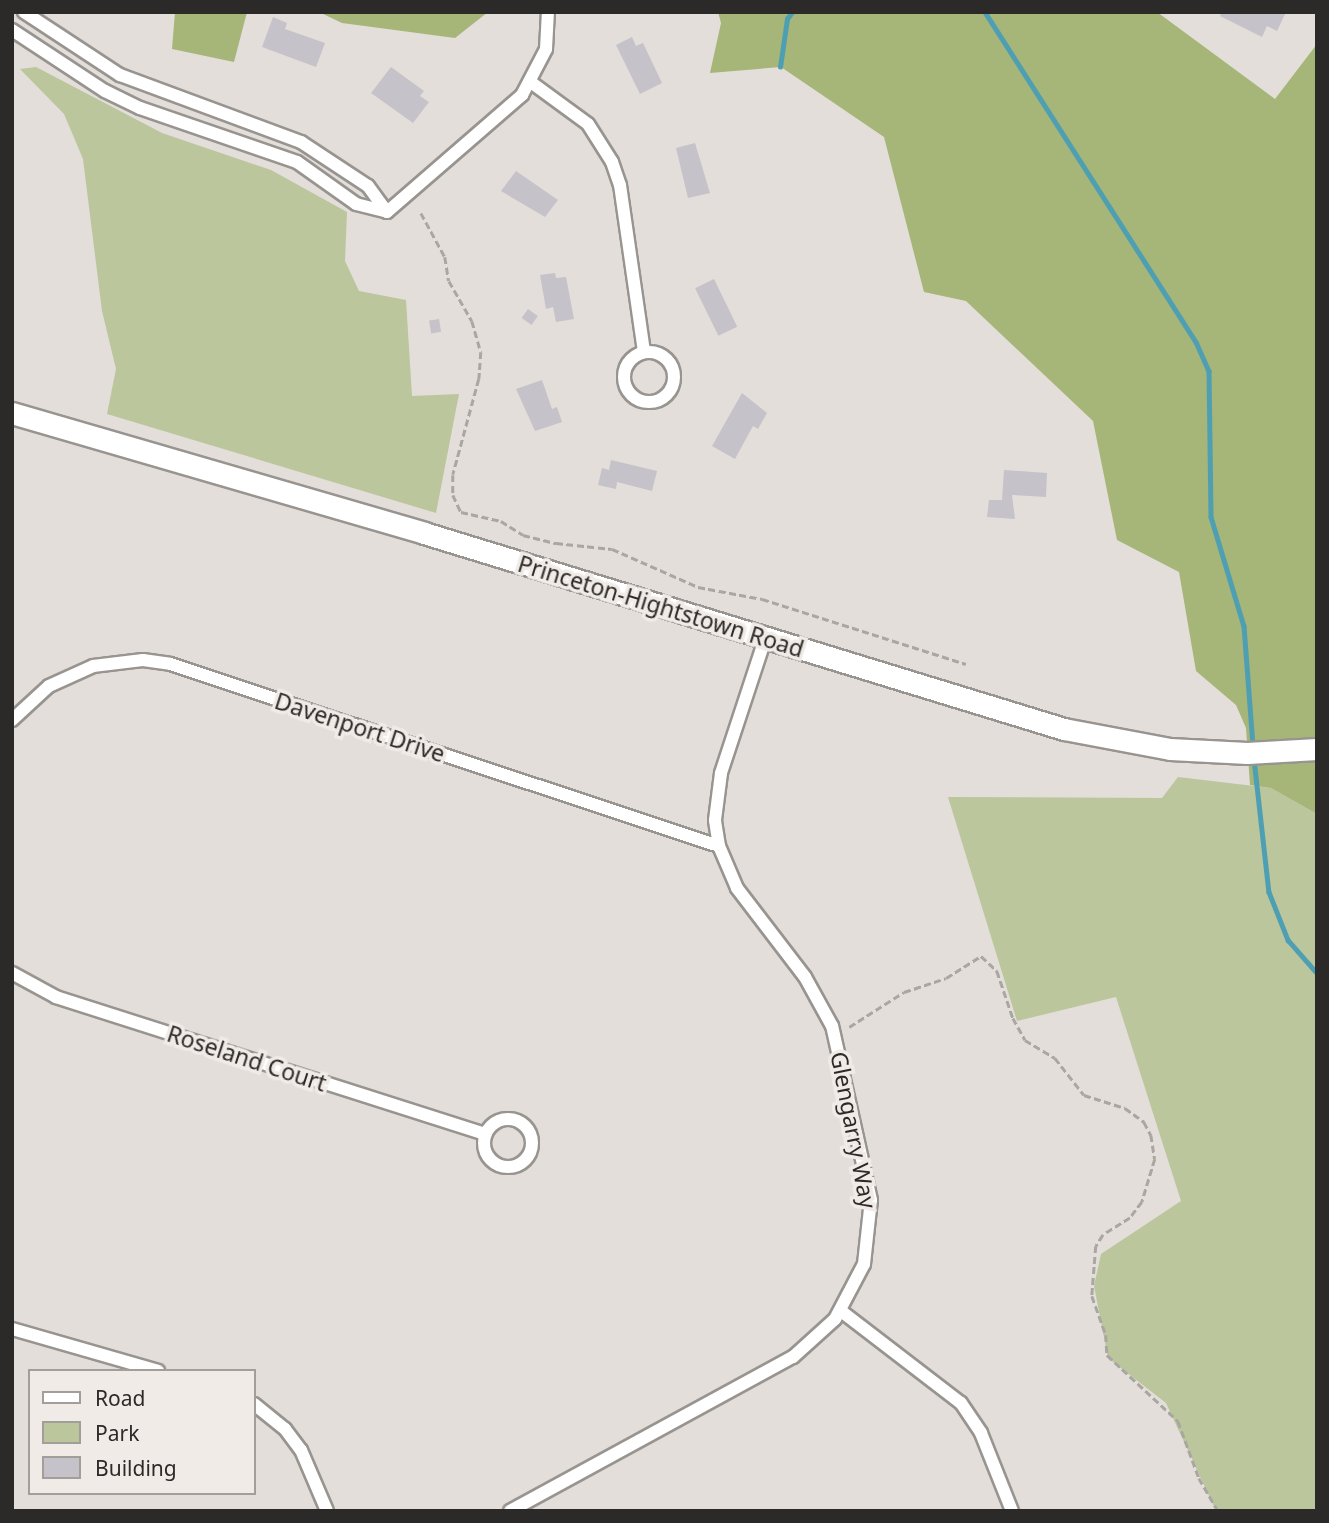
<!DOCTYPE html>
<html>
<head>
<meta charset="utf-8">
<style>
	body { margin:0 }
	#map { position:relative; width:1329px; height:1523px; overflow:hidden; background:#e3ded9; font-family:"Noto Sans",sans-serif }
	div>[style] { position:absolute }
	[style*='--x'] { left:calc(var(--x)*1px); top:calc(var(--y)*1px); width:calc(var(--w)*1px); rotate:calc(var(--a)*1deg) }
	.green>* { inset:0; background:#bbc69c }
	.forest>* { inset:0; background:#a6b578 }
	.stream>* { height:4.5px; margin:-2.25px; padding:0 2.25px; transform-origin:2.25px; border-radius:2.25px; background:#4f9fb3 }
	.building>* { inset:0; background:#c5c2c9; transform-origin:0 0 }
	.path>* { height:2.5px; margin-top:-1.25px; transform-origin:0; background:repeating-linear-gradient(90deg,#aaa6a2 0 7px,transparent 0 10.5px) }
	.roads { filter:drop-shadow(2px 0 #98948f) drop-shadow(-2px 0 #98948f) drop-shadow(0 2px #98948f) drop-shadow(0 -2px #98948f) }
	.street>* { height:12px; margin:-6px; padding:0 6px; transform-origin:6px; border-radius:6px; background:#fff }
	.street>.ring { margin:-6px; padding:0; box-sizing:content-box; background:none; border:12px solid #fff; border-radius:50% }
	.primary>* { height:21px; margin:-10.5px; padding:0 10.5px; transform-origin:10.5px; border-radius:10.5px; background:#fff }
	span { translate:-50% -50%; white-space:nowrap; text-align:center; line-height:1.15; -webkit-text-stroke:7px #f0ebe6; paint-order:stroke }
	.street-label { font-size:23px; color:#2c2a28 }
	.frame { position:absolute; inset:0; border:14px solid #2c2a28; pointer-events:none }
	.legend { position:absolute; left:28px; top:1369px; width:228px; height:126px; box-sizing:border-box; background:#f0ebe6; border:2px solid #a29e9a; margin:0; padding:9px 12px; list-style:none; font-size:21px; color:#2c2a28 }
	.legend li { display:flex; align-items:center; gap:14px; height:35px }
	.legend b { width:35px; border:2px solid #a29e9a }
</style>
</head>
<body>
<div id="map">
	<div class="green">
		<div style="clip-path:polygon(36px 67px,162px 133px,271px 170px,347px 212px,345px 261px,359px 291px,406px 300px,412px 396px,459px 394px,436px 513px,107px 414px,116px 369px,102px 311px,83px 159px,64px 114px,20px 69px)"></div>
		<div style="clip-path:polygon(1178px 777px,1271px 788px,1317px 814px,1317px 1511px,1216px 1511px,1166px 1403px,1108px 1358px,1094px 1286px,1101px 1254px,1181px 1201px,1116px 997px,1017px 1021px,948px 797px,1162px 798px)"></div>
	</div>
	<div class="forest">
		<div style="clip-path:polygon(175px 12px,247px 12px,234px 62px,172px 49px)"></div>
		<div style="clip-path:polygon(319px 12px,488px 12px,455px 38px,342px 23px)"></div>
		<div style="clip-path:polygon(718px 12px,1157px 12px,1275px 99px,1317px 44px,1317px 814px,1271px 788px,1250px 785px,1246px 728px,1236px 705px,1196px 671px,1179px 572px,1117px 540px,1093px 421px,966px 301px,924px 292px,884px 137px,781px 67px,710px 73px,721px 23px)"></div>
	</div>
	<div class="stream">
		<div style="--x:985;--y:12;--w:392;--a:57.4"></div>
		<div style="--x:1196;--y:342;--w:32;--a:66"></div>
		<div style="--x:1209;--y:371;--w:146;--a:89.2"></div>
		<div style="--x:1211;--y:517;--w:114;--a:73.2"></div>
		<div style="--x:1244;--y:626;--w:120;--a:85.7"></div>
		<div style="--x:780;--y:67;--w:49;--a:-81.7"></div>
		<div style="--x:787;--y:19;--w:9;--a:-54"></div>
		<div style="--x:1254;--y:759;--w:134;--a:83.6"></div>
		<div style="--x:1269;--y:892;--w:52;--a:68.4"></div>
		<div style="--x:1288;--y:940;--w:44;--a:48.7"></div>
	</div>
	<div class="building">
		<div style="clip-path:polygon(1222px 12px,1286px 12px,1277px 31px,1267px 26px,1262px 37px,1220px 16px)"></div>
		<div style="clip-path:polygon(273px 17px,287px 23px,285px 29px,325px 43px,316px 67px,262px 47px)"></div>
		<div style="clip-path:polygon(632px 37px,636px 46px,643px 43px,662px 83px,640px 94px,616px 45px)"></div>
		<div style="clip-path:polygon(391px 67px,424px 91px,420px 96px,429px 102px,413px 123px,371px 93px)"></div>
		<div style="clip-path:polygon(695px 143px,710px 193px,688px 198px,676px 148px)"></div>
		<div style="clip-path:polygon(516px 171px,558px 200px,545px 217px,501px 191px)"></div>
		<div style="clip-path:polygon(555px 273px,556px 278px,566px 277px,574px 319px,556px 322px,553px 307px,546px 309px,540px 275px)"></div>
		<div style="left:714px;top:279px;width:53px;height:21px;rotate:64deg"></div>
		<div style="left:528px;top:309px;width:12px;height:11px;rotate:35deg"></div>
		<div style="left:439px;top:319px;width:13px;height:10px;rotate:81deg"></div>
		<div style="clip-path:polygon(542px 380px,552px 409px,557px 407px,562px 422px,535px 431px,516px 389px)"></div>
		<div style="clip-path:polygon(742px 393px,767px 413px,758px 429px,753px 426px,735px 459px,712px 446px)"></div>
		<div style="clip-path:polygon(611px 460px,657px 471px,652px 491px,617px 482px,616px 489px,598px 485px,602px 468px,609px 470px)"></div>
		<div style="clip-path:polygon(1004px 470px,1047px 473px,1046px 497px,1012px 495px,1015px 519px,987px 517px,989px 500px,1002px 500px)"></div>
	</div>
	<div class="path">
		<div style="--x:421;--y:213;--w:50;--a:61.4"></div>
		<div style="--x:445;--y:257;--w:24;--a:81"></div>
		<div style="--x:449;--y:281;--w:46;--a:60.1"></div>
		<div style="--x:472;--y:321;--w:32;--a:74"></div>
		<div style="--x:481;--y:352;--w:27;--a:94"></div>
		<div style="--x:479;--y:379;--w:99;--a:105.2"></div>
		<div style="--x:453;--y:475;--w:20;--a:90"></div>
		<div style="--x:453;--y:495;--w:19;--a:65"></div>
		<div style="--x:461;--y:512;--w:41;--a:12.7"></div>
		<div style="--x:501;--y:521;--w:26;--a:32"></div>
		<div style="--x:523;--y:535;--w:34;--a:14"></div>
		<div style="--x:556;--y:543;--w:56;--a:6.1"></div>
		<div style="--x:612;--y:549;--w:94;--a:23.8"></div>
		<div style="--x:698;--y:587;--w:65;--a:10.6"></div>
		<div style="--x:762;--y:599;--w:214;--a:17.7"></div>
		<div style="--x:849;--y:1027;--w:65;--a:-32.5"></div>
		<div style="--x:904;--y:992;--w:44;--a:-18.4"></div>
		<div style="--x:946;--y:978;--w:41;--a:-32.2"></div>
		<div style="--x:981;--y:956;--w:22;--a:43"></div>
		<div style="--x:997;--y:971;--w:50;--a:71.2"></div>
		<div style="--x:1013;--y:1018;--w:25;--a:61"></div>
		<div style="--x:1025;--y:1040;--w:35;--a:31"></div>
		<div style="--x:1055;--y:1058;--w:47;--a:51.9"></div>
		<div style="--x:1084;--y:1095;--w:43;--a:17.6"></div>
		<div style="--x:1125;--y:1108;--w:24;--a:36"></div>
		<div style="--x:1144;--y:1122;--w:15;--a:62"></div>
		<div style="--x:1151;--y:1135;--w:24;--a:81"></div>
		<div style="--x:1155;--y:1159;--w:45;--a:106.8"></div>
		<div style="--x:1142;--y:1202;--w:20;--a:127"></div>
		<div style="--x:1130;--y:1218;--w:32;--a:148"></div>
		<div style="--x:1103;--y:1235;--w:13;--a:122"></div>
		<div style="--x:1096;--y:1246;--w:50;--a:94.6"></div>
		<div style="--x:1092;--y:1296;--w:41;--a:70.3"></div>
		<div style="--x:1106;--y:1335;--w:20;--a:87"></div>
		<div style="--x:1107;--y:1355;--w:97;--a:42.9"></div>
		<div style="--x:1178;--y:1421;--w:61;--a:69.8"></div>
		<div style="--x:1199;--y:1478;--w:38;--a:60"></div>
	</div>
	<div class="roads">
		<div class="street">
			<div style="--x:24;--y:12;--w:115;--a:33.3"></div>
			<div style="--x:120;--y:75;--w:193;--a:20.3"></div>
			<div style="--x:301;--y:142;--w:80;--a:33.3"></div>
			<div style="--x:368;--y:186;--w:32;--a:54"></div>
			<div style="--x:12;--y:30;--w:111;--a:33.3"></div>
			<div style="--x:105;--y:91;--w:39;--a:26"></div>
			<div style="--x:140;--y:108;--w:166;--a:19"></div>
			<div style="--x:297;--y:162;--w:72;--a:35.4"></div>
			<div style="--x:356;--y:204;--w:32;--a:14"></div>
			<div style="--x:532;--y:83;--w:69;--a:36.2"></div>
			<div style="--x:588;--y:124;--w:45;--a:57.7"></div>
			<div style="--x:612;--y:162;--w:24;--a:71"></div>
			<div style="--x:620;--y:185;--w:169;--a:81.8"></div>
			<div style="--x:387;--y:212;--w:179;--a:-40.9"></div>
			<div style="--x:522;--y:95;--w:52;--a:-62.4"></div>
			<div style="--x:546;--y:49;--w:37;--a:-87"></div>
			<div class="ring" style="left:624px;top:352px;width:38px;height:38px"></div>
			<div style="--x:12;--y:720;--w:50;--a:-42.6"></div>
			<div style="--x:49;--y:686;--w:48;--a:-24.4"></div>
			<div style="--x:93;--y:666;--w:50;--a:-6.8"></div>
			<div style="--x:143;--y:660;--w:27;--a:8"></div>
			<div style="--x:170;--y:664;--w:578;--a:18.34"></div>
			<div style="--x:12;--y:973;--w:50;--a:28.6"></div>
			<div style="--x:56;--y:997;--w:451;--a:17.7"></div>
			<div class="ring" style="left:484px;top:1119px;width:36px;height:36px"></div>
			<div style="--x:841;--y:1311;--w:151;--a:37.5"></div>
			<div style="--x:961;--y:1403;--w:36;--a:56"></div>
			<div style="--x:981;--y:1433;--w:84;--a:68.3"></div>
			<div style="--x:12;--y:1329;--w:152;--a:16"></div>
			<div style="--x:254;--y:1404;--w:40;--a:39"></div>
			<div style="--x:285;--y:1429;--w:26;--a:53"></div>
			<div style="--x:301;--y:1450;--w:66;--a:66.9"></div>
			<div style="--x:510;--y:1511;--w:322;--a:-28.6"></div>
			<div style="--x:793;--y:1357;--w:57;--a:-42.1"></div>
			<div style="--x:835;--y:1319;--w:62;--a:-62.2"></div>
			<div style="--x:864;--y:1264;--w:64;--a:-83.8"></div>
			<div style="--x:871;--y:1200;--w:178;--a:-102.6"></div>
			<div style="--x:832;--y:1026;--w:56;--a:-118.9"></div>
			<div style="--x:805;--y:977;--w:112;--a:-127.4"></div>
			<div style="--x:737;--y:888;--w:46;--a:-113.2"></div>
			<div style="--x:719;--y:846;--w:26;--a:-99"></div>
			<div style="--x:715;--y:820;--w:47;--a:-82.7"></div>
			<div style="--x:721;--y:773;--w:141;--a:-71.8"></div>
		</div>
		<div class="primary">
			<div style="--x:12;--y:413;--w:429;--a:16.2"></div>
			<div style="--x:424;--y:533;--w:669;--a:17.03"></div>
			<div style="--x:1064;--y:729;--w:108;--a:10.7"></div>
			<div style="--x:1170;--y:749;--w:77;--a:3"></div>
			<div style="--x:1247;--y:753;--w:70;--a:-3.3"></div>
		</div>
	</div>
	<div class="street-label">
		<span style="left:661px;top:606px;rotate:17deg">Princeton-Hightstown Road</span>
		<span style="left:360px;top:727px;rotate:18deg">Davenport Drive</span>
		<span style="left:247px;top:1058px;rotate:18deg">Roseland Court</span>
		<span style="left:854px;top:1130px;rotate:79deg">Glengarry Way</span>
	</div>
	<div class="frame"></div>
	<ul class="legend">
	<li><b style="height:9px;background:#fff"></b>Road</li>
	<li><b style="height:19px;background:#bbc69c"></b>Park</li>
	<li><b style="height:19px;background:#c5c2c9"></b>Building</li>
	</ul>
</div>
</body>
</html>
